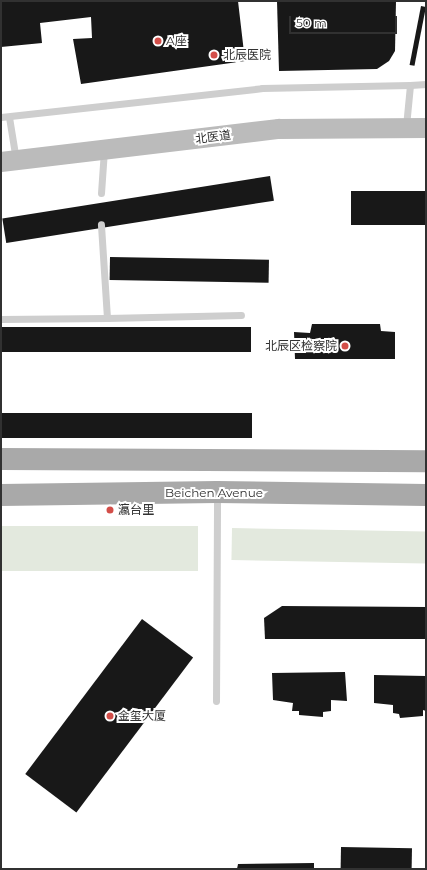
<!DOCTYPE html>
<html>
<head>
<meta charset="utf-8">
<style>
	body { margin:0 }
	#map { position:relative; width:427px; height:870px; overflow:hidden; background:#fff; font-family:Montserrat,"Noto Sans SC",sans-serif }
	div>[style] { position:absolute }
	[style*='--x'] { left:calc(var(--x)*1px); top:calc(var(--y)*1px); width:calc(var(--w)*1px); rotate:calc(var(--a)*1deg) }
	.green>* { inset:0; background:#e3e9de; transform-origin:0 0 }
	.building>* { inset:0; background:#181818; transform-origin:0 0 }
	.lane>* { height:7px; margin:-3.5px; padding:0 3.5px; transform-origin:3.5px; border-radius:3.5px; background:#cecece }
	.secondary>* { height:20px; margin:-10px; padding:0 10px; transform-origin:10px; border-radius:10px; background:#bbb }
	.primary>* { height:22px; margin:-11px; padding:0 11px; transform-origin:11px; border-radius:11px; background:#a9a9a9 }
	.dots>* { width:11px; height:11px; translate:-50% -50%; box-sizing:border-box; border:2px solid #fff; border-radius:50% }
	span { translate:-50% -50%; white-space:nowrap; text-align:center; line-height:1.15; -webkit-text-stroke:4px #fff; paint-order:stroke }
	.poi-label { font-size:12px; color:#313131 }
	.left { translate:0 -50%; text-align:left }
	.right { translate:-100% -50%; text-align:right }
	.street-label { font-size:12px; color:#313131 }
	.frame { position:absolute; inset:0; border:2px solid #313131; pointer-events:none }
	.scale { position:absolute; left:289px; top:16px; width:108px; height:18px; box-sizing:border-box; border:2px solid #313131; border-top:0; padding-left:5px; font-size:12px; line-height:14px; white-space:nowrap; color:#313131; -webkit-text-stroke:3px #fff; paint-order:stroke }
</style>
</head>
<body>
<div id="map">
	<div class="green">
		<div style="left:1px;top:526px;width:197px;height:45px"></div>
		<div style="left:232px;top:528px;width:194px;height:32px;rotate:1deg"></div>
	</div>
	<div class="building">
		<div style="clip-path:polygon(1px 1px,238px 1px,245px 61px,81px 84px,73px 39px,92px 38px,91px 17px,40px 23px,42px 43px,1px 47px)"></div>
		<div style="clip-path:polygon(277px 1px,396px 1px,395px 51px,389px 61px,377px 69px,279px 71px)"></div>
		<div style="left:421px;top:6px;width:5px;height:60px;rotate:11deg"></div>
		<div style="left:270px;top:176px;width:25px;height:271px;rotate:81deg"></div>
		<div style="left:351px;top:191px;width:75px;height:34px"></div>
		<div style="left:110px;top:257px;width:159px;height:23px;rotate:1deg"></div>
		<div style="clip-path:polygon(312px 324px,380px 324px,381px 331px,395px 332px,395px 359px,295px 359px,294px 332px,310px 333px)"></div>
		<div style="left:1px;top:327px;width:250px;height:25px"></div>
		<div style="left:1px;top:413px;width:251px;height:25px"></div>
		<div style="clip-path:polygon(282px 606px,426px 607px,426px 639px,265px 639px,264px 618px)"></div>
		<div style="left:142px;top:619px;width:64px;height:194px;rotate:37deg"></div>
		<div style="clip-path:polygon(345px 672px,347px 701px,331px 700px,331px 711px,323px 712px,323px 717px,299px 715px,299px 711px,292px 711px,293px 703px,273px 700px,272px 673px)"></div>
		<div style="clip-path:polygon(374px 675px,426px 676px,426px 711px,423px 710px,423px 716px,400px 718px,399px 714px,393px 713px,393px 705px,374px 703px)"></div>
		<div style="left:341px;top:847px;width:71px;height:22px;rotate:1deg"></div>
		<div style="clip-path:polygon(314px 863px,314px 869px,237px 869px,238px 864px)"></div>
	</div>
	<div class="lane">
		<div style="--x:1;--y:117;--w:263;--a:-6.3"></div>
		<div style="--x:262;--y:88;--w:148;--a:-1.2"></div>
		<div style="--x:9;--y:117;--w:44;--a:80.8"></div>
		<div style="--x:406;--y:126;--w:41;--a:-84.4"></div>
		<div style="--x:410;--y:85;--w:16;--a:-4"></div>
		<div style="--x:101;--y:193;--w:43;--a:-86"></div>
		<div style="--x:107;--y:318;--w:134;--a:-1.3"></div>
		<div style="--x:1;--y:319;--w:106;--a:-0.5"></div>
		<div style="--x:107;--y:318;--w:94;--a:-93.7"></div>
		<div style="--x:216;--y:701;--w:207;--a:-89.7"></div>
	</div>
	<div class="secondary">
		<div style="--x:1;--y:162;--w:280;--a:-6.8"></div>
		<div style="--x:279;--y:129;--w:147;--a:-0.4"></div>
	</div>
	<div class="primary">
		<div style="--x:1;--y:459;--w:425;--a:0.3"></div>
		<div style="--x:1;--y:495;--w:216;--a:-0.8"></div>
		<div style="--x:217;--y:492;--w:209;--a:0.8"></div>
	</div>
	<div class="dots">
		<div style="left:158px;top:41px;background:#d34e49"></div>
		<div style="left:214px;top:55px;background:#d34e49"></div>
		<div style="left:345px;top:346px;background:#d34e49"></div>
		<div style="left:110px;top:510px;background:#d34e49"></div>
		<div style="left:110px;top:716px;background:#d34e49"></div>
	</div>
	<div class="poi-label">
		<span class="left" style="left:166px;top:41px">A座</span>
		<span class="left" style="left:223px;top:55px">北辰医院</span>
		<span class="right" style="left:337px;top:346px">北辰区检察院</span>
		<span class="left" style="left:118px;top:510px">瀛台里</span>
		<span class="left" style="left:118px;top:716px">金玺大厦</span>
	</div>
	<div class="street-label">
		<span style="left:213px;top:137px;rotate:-7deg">北医道</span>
		<span style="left:214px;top:493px">Beichen Avenue</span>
	</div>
	<div class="frame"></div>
	<div class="scale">50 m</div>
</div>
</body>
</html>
